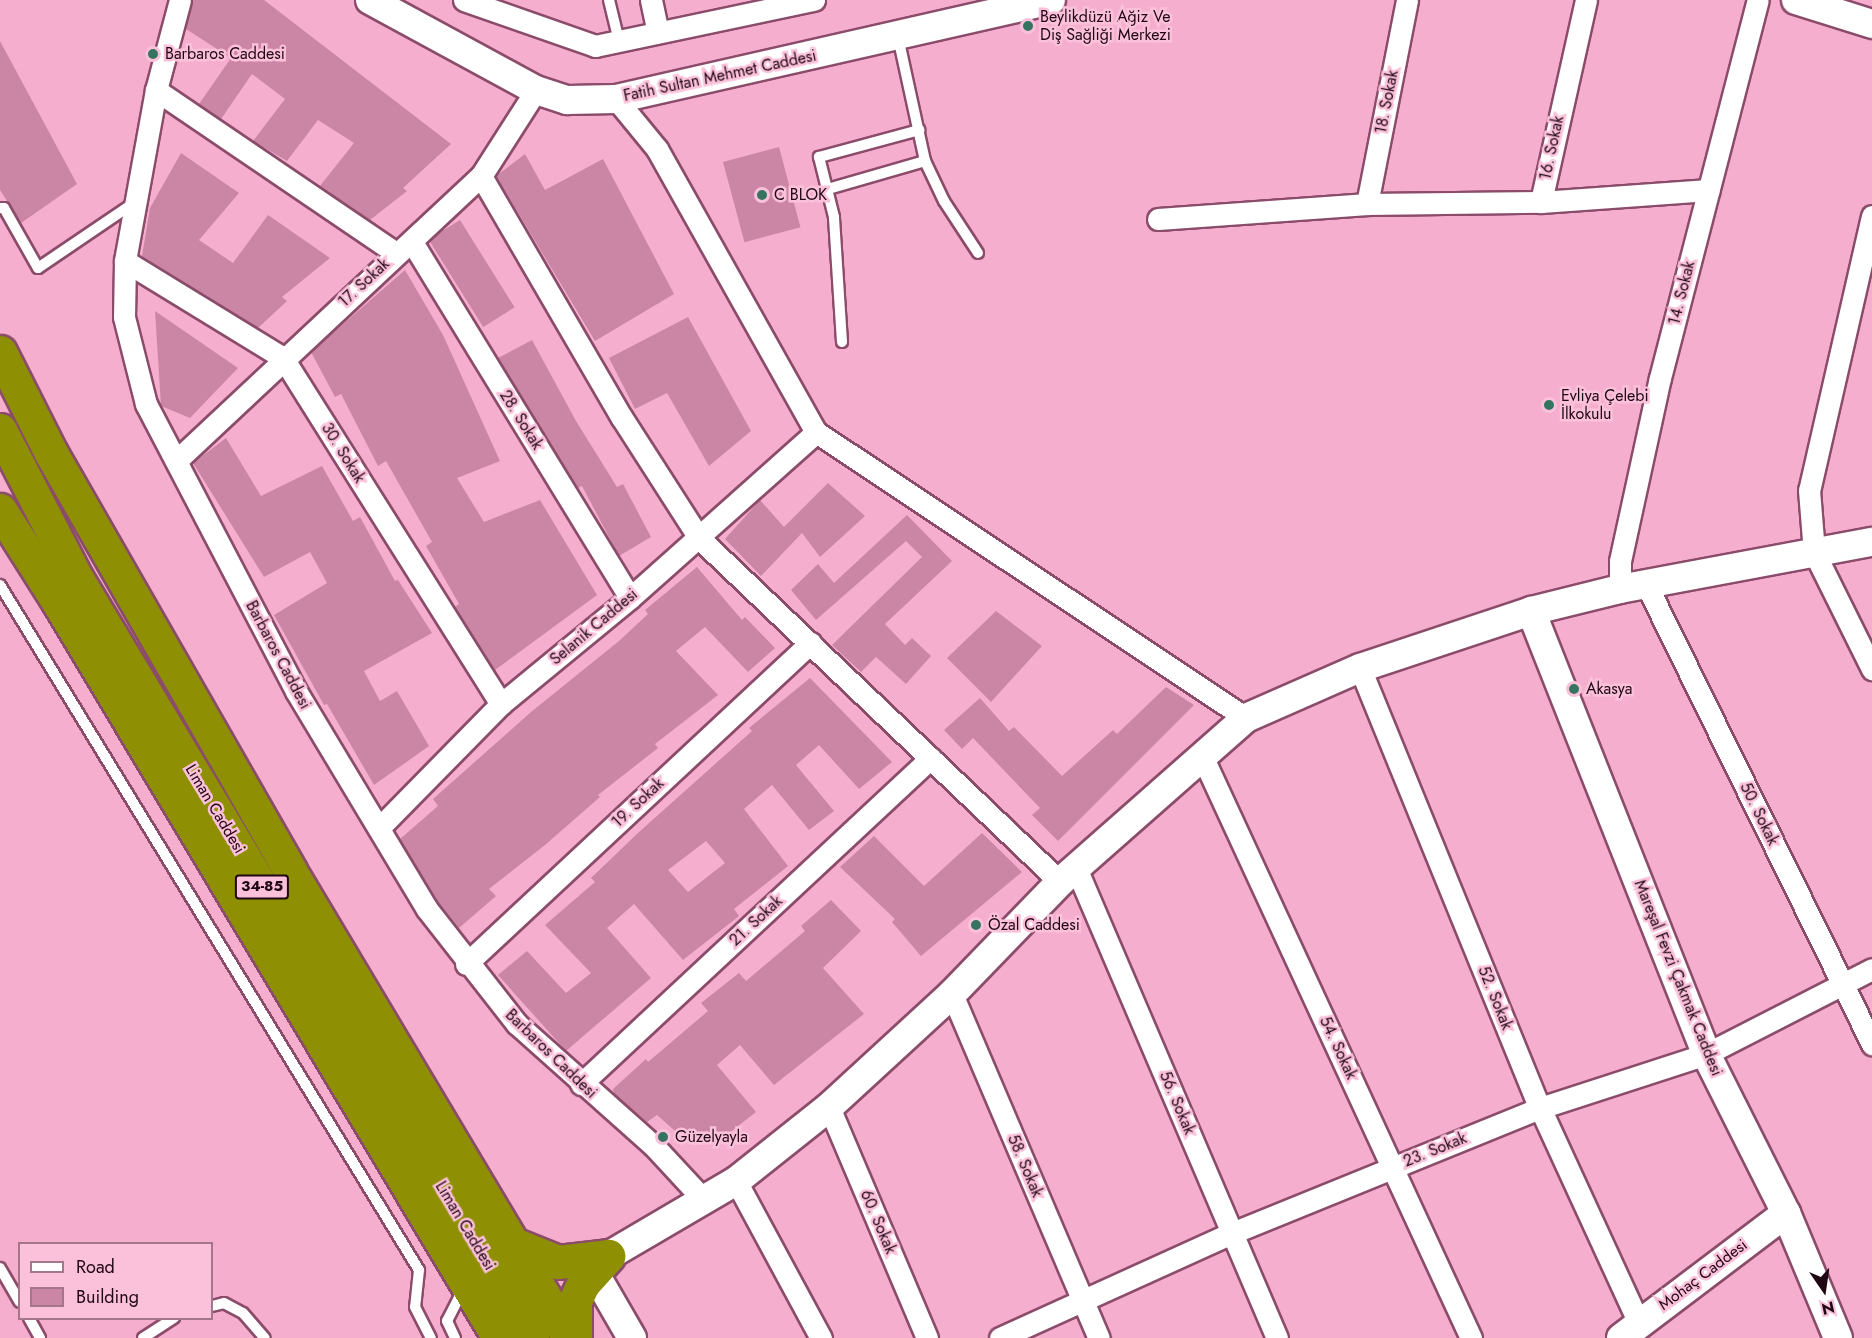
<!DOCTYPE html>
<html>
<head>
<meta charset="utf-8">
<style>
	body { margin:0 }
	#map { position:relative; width:1872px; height:1338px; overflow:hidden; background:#f6aecf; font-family:Jost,sans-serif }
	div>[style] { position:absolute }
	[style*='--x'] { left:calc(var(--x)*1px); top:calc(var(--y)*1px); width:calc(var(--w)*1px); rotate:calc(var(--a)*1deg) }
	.building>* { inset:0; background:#cb86a6; transform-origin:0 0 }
	.roads { filter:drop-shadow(2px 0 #8b4c6a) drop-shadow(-2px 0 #8b4c6a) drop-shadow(0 2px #8b4c6a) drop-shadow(0 -2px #8b4c6a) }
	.lane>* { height:10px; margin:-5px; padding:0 5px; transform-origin:5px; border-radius:5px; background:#fff }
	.street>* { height:21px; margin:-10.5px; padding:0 10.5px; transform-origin:10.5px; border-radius:10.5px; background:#fff }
	.secondary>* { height:28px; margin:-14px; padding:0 14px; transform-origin:14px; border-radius:14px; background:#fff }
	.highway>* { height:33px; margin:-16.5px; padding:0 16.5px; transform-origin:16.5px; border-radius:16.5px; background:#8e8f03 }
	.dots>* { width:16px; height:16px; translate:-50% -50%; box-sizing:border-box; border:3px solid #fbc0da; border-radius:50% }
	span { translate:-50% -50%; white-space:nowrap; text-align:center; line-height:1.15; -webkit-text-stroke:5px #fbc0da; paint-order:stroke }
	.shield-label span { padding:2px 4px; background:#fbc0da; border:2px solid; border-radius:4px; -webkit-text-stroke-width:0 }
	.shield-label { font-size:15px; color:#200714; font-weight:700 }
	.poi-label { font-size:16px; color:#200714 }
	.left { translate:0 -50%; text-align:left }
	.street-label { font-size:16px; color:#200714 }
	.legend { position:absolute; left:18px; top:1242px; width:195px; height:78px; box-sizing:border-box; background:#fbc0da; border:2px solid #a3768b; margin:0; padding:8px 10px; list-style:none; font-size:18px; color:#200714 }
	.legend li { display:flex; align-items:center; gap:12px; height:30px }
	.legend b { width:30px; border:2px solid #a3768b }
	.north { position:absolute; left:1794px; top:1260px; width:60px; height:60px; -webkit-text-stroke:4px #fbc0da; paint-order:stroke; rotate:167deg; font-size:16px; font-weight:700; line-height:24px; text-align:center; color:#200714 }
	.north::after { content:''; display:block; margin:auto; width:21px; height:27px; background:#200714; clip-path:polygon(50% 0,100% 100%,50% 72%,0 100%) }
</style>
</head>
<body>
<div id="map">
	<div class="building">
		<div style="clip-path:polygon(192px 0,264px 0,451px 144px,403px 188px,407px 191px,370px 220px,320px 186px,354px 143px,318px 120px,287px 161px,253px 141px,285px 99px,252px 74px,221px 119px,199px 104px,231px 58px,186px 29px)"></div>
		<div style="clip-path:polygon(0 41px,77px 184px,21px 223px,0 190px)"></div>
		<div style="left:779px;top:147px;width:83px;height:58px;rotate:75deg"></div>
		<div style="clip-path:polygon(181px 153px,239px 193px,199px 240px,233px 263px,268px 215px,330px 258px,282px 297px,287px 301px,258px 328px,142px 256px,150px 208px)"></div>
		<div style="clip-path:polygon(525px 154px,545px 190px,603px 159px,674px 294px,595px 341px,496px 176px)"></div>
		<div style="left:460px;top:220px;width:103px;height:37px;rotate:58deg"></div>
		<div style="clip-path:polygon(405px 270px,443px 335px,500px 461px,457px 478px,484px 522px,540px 500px,597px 595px,495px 670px,455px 607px,459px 604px,426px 546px,432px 542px,386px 461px,378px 466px,341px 394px,335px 397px,311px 352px)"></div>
		<div style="clip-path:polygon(155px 311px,238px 368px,190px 418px,161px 406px)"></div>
		<div style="clip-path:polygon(688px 317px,751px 431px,709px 466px,667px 393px,635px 409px,609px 358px)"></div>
		<div style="clip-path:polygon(532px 340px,576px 421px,617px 487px,623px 484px,651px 537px,619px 556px,582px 486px,578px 488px,498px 358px)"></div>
		<div style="clip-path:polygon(226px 438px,261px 496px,322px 466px,353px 521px,360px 517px,395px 581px,398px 580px,432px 633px,364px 671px,380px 701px,397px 691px,429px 746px,374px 785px,327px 704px,324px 705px,274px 615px,327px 583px,310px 552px,264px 577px,193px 463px)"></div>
		<div style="clip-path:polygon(828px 483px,865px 516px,820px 557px,802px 533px,761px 576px,725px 539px,760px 500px,784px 527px)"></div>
		<div style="clip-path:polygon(907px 515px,952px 561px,885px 624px,905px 645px,912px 638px,931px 656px,906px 684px,876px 657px,861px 672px,832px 645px,922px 557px,906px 541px,816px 620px,791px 590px,818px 564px,834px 583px)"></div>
		<div style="clip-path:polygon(697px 567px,742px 620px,745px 617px,775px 648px,748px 672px,705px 627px,676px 651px,718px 695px,655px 744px,658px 748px,598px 795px,600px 797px,545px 845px,489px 889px,496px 896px,459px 928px,438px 902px,400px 839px,438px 806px,433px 799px,531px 712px,619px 641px,648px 614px,645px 610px)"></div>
		<div style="clip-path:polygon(996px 611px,1042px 646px,991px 702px,947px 658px)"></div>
		<div style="clip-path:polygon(evenodd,810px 678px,892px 762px,859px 789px,819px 745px,796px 765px,834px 811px,809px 830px,772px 785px,744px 809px,788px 866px,734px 909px,739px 916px,683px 960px,634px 904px,607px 928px,651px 978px,566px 1051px,498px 975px,527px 951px,566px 993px,591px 973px,545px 925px,595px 882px,591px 878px,639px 832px,752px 731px,749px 728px,810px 678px,706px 841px,725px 863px,688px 892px,668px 870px,706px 841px)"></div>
		<div style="clip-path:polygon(1166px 687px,1194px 705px,1058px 841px,1032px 815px,1040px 808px,973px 738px,962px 749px,944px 730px,980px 698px,1009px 731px,1014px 727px,1062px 776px,1113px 730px,1117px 734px)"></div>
		<div style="clip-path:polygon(982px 833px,1022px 872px,921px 956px,892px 922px,895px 919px,840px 867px,874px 836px,924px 886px)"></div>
		<div style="clip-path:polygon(831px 900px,861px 931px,823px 968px,864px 1014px,774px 1085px,740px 1045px,717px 1065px,756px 1112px,715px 1144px,683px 1138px,657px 1115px,647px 1122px,614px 1094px,613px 1089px,646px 1059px,648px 1062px,708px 1011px,701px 1003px,739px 973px,746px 981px,805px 931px,801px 926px)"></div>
	</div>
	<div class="roads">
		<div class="lane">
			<div style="--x:609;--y:0;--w:42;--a:76.3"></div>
			<div style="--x:898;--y:37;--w:127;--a:77.7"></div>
			<div style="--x:925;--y:161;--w:44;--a:64.6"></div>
			<div style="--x:944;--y:201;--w:62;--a:56.8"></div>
			<div style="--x:828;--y:189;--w:101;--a:-16.1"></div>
			<div style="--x:0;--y:208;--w:4;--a:0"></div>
			<div style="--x:4;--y:208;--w:69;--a:60.5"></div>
			<div style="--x:38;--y:268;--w:116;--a:-34.1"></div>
			<div style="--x:842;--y:342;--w:125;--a:-93.7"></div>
			<div style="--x:834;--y:217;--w:62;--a:-104"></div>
			<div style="--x:819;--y:157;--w:104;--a:-15.1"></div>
			<div style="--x:0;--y:585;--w:803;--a:58.55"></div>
			<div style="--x:419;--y:1270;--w:37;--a:96"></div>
			<div style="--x:415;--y:1307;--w:35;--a:63"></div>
			<div style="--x:0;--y:1268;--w:39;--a:60"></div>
			<div style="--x:212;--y:1306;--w:12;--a:-14"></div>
			<div style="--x:224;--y:1303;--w:21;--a:28"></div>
			<div style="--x:243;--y:1313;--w:33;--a:49"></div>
			<div style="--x:29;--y:1318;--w:23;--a:61"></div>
			<div style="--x:143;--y:1338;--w:37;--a:-33"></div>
			<div style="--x:455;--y:1338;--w:19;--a:-115"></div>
			<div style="--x:447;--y:1321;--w:36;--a:-63"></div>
		</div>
		<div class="street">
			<div style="--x:180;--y:0;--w:93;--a:104.9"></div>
			<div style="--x:156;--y:90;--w:174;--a:100.3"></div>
			<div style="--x:125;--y:261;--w:56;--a:91"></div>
			<div style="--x:124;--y:317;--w:90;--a:75.8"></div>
			<div style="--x:146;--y:404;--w:324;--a:62.4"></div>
			<div style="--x:296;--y:691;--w:254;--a:59"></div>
			<div style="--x:427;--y:909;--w:146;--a:52"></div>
			<div style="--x:517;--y:1024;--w:182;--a:41.7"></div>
			<div style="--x:653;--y:1145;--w:74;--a:47.2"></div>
			<div style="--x:464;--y:0;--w:139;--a:19.3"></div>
			<div style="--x:595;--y:46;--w:224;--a:-11.9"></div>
			<div style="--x:651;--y:0;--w:33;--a:78"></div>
			<div style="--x:1586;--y:0;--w:207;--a:102.6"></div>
			<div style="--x:1541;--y:202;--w:168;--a:-4.1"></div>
			<div style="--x:156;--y:90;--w:290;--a:34.2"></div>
			<div style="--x:616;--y:99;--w:65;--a:50.6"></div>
			<div style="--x:657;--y:149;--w:325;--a:60.7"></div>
			<div style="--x:816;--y:432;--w:516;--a:33.63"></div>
			<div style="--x:481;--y:176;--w:280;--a:59.8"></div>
			<div style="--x:622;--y:418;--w:143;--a:57.3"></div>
			<div style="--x:699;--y:538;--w:499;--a:43.6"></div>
			<div style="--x:1367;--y:204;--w:208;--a:-78.9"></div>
			<div style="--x:1872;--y:216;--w:281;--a:102.9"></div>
			<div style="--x:1809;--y:490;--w:62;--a:85.4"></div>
			<div style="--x:1814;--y:552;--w:131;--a:63.6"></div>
			<div style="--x:1158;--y:219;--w:210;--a:-4.1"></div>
			<div style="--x:1367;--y:204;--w:174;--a:-0.7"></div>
			<div style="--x:412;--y:242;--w:417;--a:58.5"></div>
			<div style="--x:125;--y:261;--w:185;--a:31.5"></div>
			<div style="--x:283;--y:358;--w:409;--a:57.8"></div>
			<div style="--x:176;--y:461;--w:417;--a:-43.1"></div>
			<div style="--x:481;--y:176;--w:102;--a:-57.4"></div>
			<div style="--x:1646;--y:584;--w:513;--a:63.83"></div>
			<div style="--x:1620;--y:589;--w:28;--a:-90"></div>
			<div style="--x:1620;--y:561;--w:187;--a:-77.7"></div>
			<div style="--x:1660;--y:378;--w:390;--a:-75.5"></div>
			<div style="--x:1360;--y:668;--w:475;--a:67.8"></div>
			<div style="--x:1540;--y:1108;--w:237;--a:65.3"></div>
			<div style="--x:1203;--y:758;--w:639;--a:65.2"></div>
			<div style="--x:379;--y:828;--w:174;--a:-45.5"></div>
			<div style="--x:501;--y:704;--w:167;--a:-39.4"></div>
			<div style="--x:630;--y:598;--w:249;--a:-41.7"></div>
			<div style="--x:1076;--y:868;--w:511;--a:66.85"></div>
			<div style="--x:466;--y:964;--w:471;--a:-43"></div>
			<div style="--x:952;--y:994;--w:374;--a:66.9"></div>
			<div style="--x:581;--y:1084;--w:478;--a:-43"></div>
			<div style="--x:829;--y:1107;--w:251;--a:67"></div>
			<div style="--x:736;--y:1181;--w:179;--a:61.6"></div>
			<div style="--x:1000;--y:1338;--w:255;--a:-24.4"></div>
			<div style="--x:1232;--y:1233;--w:332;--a:-22.1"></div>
			<div style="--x:1540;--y:1108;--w:175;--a:-18"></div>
			<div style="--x:1706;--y:1054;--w:186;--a:-27.1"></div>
		</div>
		<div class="secondary">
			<div style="--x:370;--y:0;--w:189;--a:28.5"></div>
			<div style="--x:536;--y:90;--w:33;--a:18"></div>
			<div style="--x:567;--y:100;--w:49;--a:-1.2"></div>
			<div style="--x:616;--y:99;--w:446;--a:-12.8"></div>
			<div style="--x:1796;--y:0;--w:80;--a:17.5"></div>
			<div style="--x:1531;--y:611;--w:476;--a:68.4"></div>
			<div style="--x:1706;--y:1054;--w:178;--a:63.3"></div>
			<div style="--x:1786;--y:1213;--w:135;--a:67.4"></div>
			<div style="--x:608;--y:1256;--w:148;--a:-30.4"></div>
			<div style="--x:736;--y:1181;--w:119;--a:-38.5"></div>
			<div style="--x:829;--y:1107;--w:167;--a:-42.6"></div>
			<div style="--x:952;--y:994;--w:156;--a:-46"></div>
			<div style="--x:1060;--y:882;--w:248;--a:-41.4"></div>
			<div style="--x:1246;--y:718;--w:124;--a:-23.7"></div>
			<div style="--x:1360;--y:668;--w:180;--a:-18.4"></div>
			<div style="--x:1531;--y:611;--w:92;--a:-13.9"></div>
			<div style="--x:1620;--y:589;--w:256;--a:-10.6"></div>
			<div style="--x:595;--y:1274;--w:74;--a:60"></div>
			<div style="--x:1621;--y:1338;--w:207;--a:-37.1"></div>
		</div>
		<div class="highway">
			<div style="--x:0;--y:352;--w:113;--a:63.2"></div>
			<div style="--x:51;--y:453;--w:482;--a:60.2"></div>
			<div style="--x:290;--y:871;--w:544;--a:59.14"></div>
			<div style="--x:0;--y:430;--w:168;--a:62.7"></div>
			<div style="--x:77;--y:579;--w:885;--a:59.06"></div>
			<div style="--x:0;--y:510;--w:110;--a:57.6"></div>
			<div style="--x:59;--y:603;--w:857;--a:59.09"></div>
			<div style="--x:516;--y:1245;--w:45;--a:22"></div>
			<div style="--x:558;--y:1262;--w:50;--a:-6.8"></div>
			<div style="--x:575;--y:1338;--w:37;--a:-90"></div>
			<div style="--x:575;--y:1301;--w:19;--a:-65"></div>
			<div style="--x:583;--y:1284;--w:38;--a:-48"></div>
		</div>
	</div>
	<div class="dots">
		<div style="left:1028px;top:26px;background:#357460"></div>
		<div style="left:153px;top:54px;background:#357460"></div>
		<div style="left:762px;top:195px;background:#357460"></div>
		<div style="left:1549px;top:405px;background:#357460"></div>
		<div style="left:1574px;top:689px;background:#357460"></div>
		<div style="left:976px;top:925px;background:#357460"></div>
		<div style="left:663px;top:1137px;background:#357460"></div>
	</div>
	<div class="shield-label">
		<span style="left:262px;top:887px">34-85</span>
	</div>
	<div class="poi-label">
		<span class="left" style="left:1040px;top:26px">Beylikdüzü Ağiz Ve<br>Diş Sağliği Merkezi</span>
		<span class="left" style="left:165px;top:54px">Barbaros Caddesi</span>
		<span class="left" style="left:774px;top:195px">C BLOK</span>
		<span class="left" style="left:1561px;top:405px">Evliya Çelebi<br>İlkokulu</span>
		<span class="left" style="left:1586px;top:689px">Akasya</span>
		<span class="left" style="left:988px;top:925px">Özal Caddesi</span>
		<span class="left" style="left:675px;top:1137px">Güzelyayla</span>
	</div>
	<div class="street-label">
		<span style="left:720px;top:76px;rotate:-12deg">Fatih Sultan Mehmet Caddesi</span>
		<span style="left:1387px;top:102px;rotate:-79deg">18. Sokak</span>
		<span style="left:1552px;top:148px;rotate:-78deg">16. Sokak</span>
		<span style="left:364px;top:283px;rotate:-43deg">17. Sokak</span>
		<span style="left:1682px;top:293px;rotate:-76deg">14. Sokak</span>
		<span style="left:521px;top:420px;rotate:58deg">28. Sokak</span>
		<span style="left:343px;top:453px;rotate:58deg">30. Sokak</span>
		<span style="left:594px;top:627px;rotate:-40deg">Selanik Caddesi</span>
		<span style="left:278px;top:655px;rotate:62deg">Barbaros Caddesi</span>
		<span style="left:638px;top:803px;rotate:-43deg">19. Sokak</span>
		<span style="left:215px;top:809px;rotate:59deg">Liman Caddesi</span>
		<span style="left:1759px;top:814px;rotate:64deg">50. Sokak</span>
		<span style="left:756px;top:921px;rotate:-43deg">21. Sokak</span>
		<span style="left:1678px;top:978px;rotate:68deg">Mareşal Fevzi Çakmak Caddesi</span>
		<span style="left:1495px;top:998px;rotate:68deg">52. Sokak</span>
		<span style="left:1338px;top:1048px;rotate:65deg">54. Sokak</span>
		<span style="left:551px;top:1054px;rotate:44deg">Barbaros Caddesi</span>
		<span style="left:1177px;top:1103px;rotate:67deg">56. Sokak</span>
		<span style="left:1435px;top:1150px;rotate:-22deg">23. Sokak</span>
		<span style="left:1025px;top:1166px;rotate:67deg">58. Sokak</span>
		<span style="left:878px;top:1222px;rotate:67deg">60. Sokak</span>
		<span style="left:465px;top:1226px;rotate:59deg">Liman Caddesi</span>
		<span style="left:1703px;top:1275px;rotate:-37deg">Mohaç Caddesi</span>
	</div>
	<ul class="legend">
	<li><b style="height:8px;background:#fff"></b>Road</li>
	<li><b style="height:16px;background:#cb86a6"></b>Building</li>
	</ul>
	<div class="north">N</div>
</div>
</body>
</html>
